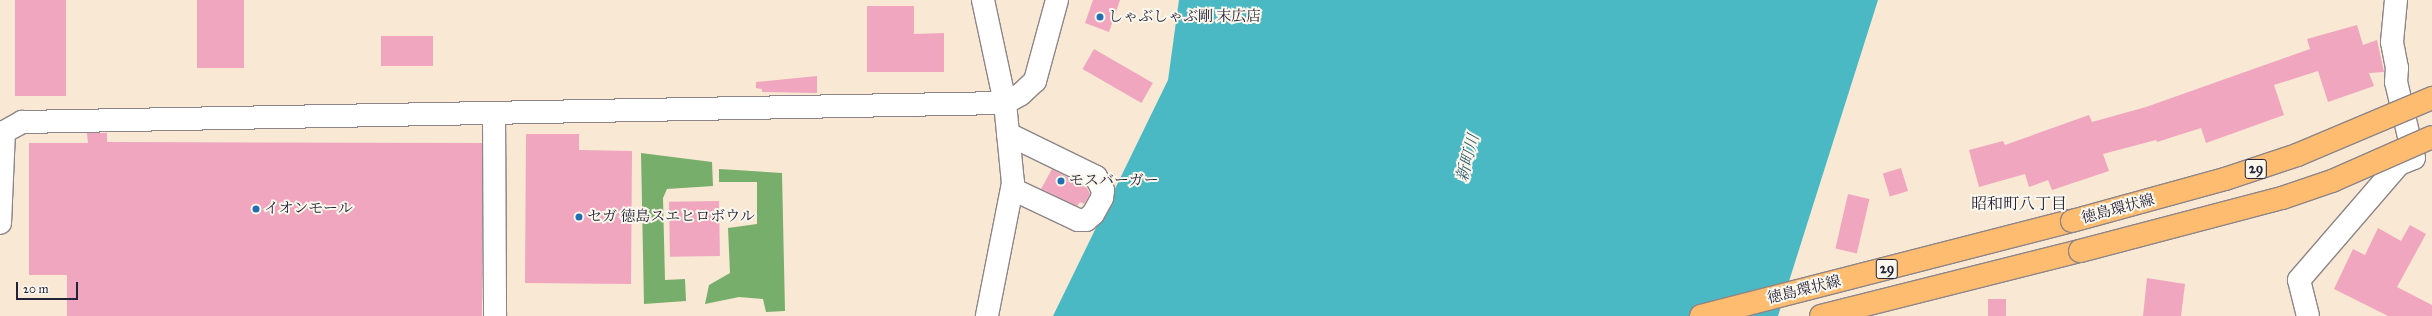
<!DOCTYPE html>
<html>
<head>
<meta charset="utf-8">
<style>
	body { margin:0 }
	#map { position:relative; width:2432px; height:316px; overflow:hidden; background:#f8e8d4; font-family:"IM FELL Great Primer","Noto Serif JP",serif }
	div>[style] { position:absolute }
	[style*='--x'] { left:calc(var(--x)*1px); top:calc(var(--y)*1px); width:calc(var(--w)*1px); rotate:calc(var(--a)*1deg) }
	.forest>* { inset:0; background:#78ae6b }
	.water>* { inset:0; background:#4bb9c4 }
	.building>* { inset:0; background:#f0a6bf; transform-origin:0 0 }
	.roads { filter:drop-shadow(1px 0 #8d8588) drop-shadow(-1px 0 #8d8588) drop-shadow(0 1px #8d8588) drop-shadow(0 -1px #8d8588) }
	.minor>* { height:22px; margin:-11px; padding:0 11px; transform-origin:11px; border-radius:11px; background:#fff }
	.major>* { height:22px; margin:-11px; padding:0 11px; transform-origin:11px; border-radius:11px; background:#fdbc70 }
	.bridges { filter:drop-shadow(1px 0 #8d8588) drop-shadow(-1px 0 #8d8588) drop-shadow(0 1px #8d8588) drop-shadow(0 -1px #8d8588) }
	.major-bridge>* { height:22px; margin:-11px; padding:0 11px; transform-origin:11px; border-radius:11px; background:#fdbc70 }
	.dots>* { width:11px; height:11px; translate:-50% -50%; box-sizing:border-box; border:2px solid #fbf7ec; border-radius:50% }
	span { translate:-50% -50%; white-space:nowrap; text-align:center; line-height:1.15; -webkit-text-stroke:4px #fbf7ec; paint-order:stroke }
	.shield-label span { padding:1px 3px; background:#fbf7ec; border:1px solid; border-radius:3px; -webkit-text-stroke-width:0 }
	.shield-label { font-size:14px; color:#22223b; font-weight:700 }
	.poi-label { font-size:15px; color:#22223b }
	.left { translate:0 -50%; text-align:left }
	.street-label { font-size:15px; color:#22223b }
	.water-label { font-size:16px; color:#325e72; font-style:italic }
	.neighbourhood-label { font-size:16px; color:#22223b }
	.scale { position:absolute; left:16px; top:282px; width:62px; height:18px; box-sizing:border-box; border:2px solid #22223b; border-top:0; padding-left:5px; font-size:12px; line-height:14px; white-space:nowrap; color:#22223b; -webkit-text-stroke:3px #fbf7ec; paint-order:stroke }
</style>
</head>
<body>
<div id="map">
	<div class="forest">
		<div style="clip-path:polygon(641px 153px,712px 162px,713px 186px,667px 189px,663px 198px,665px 280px,685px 279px,686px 301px,644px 304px)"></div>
		<div style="clip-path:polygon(719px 169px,782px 173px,785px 311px,766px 312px,763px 299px,739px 297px,705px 304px,709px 285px,730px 273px,728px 228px,757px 224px,757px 182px,719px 182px)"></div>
	</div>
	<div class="water">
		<div style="clip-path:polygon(1179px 0,1878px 0,1778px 316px,1053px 316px,1168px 80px)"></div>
	</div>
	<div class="building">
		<div style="left:15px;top:0;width:51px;height:96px"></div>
		<div style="left:197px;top:0;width:47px;height:68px"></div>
		<div style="clip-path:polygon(1093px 0,1120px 0,1109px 32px,1085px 23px)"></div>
		<div style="clip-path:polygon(867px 6px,914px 6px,914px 34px,944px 33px,944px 72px,867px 72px)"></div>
		<div style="clip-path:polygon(2357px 25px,2363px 45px,2377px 40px,2384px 72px,2369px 73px,2374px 86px,2328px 102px,2318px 71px,2274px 85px,2284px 115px,2206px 143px,2201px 128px,2157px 142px,2156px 140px,2103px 154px,2109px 171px,2052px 190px,2048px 180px,2029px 187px,2025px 174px,1979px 187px,1969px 150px,2003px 141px,2005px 145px,2089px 115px,2092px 122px,2146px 107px,2310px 49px,2307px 39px)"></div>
		<div style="left:381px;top:36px;width:52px;height:30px"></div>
		<div style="left:1094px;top:49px;width:68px;height:23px;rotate:30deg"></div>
		<div style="clip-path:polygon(817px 76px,817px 93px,762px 92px,762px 89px,756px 88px,756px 82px)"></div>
		<div style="clip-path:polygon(87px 133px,107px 133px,107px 142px,482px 143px,482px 316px,67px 316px,67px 275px,29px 275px,29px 143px,88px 143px)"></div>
		<div style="clip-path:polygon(526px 134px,579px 134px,579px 150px,632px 151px,631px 284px,525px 283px)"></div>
		<div style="left:1901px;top:168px;width:24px;height:19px;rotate:73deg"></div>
		<div style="clip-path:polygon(1052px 169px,1087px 188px,1090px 194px,1084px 204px,1080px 202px,1077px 206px,1041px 189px)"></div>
		<div style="left:1848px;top:194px;width:22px;height:56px;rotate:13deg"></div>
		<div style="left:719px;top:201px;width:55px;height:50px;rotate:89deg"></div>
		<div style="clip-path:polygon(2410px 225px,2426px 234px,2397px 287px,2432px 305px,2432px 316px,2388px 316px,2334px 289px,2353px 249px,2365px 255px,2378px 228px,2401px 241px)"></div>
		<div style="clip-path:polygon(2147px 278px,2185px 284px,2181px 316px,2143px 316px)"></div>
		<div style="left:2006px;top:299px;width:17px;height:18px;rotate:90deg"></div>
	</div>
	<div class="roads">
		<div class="minor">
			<div style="--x:983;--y:0;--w:105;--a:77.9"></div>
			<div style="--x:1005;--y:103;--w:80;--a:84.3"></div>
			<div style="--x:1013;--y:183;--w:136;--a:101.1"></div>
			<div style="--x:494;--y:113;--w:203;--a:89.7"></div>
			<div style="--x:1008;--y:134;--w:98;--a:26"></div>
			<div style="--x:1096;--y:177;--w:15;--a:62"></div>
			<div style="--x:1103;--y:190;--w:8;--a:97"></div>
			<div style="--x:1102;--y:198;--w:18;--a:119"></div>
			<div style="--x:1093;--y:214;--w:9;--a:139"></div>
			<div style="--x:1086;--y:220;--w:8;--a:180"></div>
			<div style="--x:1078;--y:220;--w:73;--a:-154.8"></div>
			<div style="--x:0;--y:223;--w:91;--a:-87.5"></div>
			<div style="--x:4;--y:132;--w:21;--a:-29"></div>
			<div style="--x:22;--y:122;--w:983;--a:-1.11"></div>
			<div style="--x:1005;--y:103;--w:18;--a:-29"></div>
			<div style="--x:1021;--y:94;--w:19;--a:-43"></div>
			<div style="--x:1035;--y:81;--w:84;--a:-74.8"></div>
			<div style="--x:2308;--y:316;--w:37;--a:-104"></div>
			<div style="--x:2299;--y:280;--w:153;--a:-49.2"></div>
			<div style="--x:2399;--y:164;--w:16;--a:-22"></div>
			<div style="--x:2414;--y:158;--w:78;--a:-103.3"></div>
			<div style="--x:2396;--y:82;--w:14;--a:-86"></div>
			<div style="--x:2397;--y:68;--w:26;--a:-101"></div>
			<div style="--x:2392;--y:42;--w:42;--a:-84.6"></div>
		</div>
		<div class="major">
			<div style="--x:1701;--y:316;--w:383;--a:-14.4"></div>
			<div style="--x:1821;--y:316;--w:267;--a:-14.1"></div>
		</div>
	</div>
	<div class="bridges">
		<div class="major-bridge">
			<div style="--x:2072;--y:221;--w:159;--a:-15.4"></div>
			<div style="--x:2225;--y:179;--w:76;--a:-18.4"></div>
			<div style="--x:2297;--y:155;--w:147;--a:-22.9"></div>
			<div style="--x:2080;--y:251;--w:209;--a:-14.7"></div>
			<div style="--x:2282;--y:198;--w:53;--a:-18.8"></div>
			<div style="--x:2332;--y:181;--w:109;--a:-23.7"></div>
		</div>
	</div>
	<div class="dots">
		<div style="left:1100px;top:17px;background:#1f6fb2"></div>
		<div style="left:1061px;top:181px;background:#1f6fb2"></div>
		<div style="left:256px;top:209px;background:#1f6fb2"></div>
		<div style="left:579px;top:217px;background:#1f6fb2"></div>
	</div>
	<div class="shield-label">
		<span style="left:2256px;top:169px">29</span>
		<span style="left:1887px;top:269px">29</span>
	</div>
	<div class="poi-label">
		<span class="left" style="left:1108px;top:17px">しゃぶしゃぶ剛 末広店</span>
		<span class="left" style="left:1069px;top:181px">モスバーガー</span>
		<span class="left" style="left:264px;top:209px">イオンモール</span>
		<span class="left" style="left:587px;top:217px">セガ 徳島スエヒロボウル</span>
	</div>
	<div class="street-label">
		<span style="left:2118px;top:209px;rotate:-15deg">徳島環状線</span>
		<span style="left:1804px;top:290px;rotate:-14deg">徳島環状線</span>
	</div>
	<div class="water-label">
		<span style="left:1468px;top:158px;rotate:-75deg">新町川</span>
	</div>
	<div class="neighbourhood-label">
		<span style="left:2019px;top:204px">昭和町八丁目</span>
	</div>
	<div class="scale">20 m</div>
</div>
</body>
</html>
